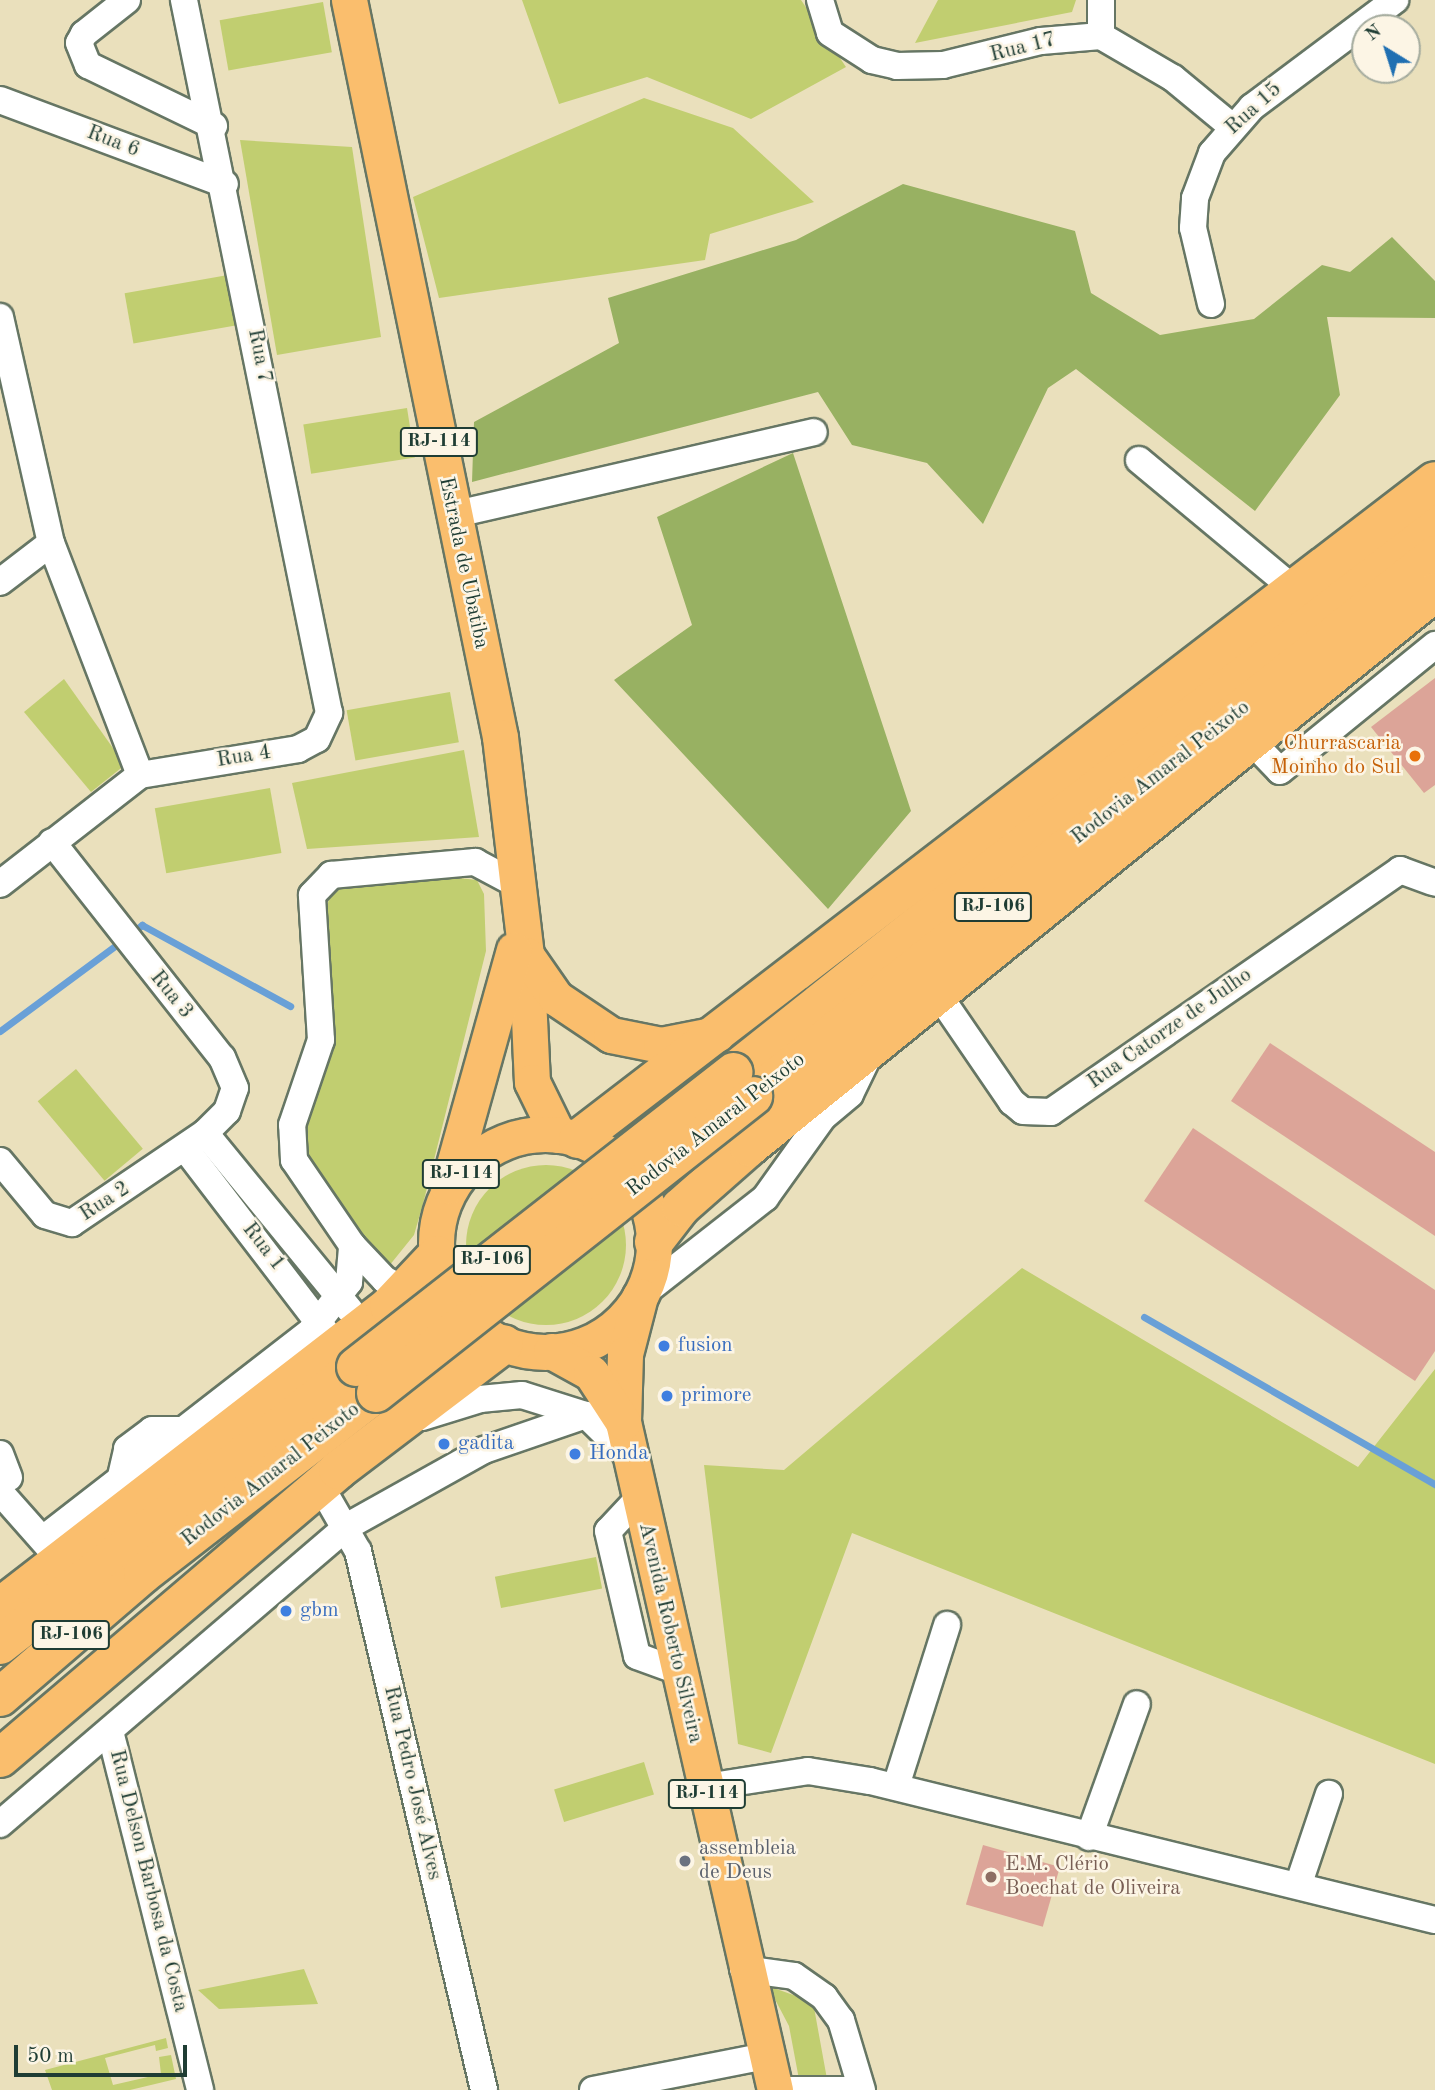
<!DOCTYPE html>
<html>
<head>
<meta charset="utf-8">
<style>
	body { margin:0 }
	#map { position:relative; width:1435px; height:2090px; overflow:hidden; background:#eae0bc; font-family:"Old Standard TT",serif }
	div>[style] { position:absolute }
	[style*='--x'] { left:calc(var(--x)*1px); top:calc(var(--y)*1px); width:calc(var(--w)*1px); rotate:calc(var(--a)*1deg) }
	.green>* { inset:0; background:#c1ce70; transform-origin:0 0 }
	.round { border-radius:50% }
	.forest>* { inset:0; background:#98b162 }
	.stream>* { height:7px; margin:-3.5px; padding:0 3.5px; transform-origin:3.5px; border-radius:3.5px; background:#69a0d7 }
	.building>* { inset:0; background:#dca498; transform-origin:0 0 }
	.roads { filter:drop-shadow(2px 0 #667664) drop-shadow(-2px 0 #667664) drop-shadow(0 2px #667664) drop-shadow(0 -2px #667664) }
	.minor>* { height:26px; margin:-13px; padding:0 13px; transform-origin:13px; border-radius:13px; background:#fff }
	.major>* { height:35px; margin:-17.5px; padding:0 17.5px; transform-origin:17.5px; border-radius:17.5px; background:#fabe6d }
	.major>.ring { margin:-17.5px; padding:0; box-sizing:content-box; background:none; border:35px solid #fabe6d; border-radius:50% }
	.highway>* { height:38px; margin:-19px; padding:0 19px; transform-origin:19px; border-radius:19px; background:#fabe6d }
	.bridges { filter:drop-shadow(2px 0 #667664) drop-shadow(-2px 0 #667664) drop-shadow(0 2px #667664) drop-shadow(0 -2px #667664) }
	.highway-bridge>* { height:38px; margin:-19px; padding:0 19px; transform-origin:19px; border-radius:19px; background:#fabe6d }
	.dots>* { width:19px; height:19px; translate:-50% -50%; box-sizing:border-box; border:4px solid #fcf5e5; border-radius:50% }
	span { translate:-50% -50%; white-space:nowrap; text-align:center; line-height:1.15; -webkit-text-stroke:5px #fcf5e5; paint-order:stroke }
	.shield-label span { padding:2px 5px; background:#fcf5e5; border:2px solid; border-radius:5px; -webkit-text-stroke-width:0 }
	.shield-label { font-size:19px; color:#1f3d34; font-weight:700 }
	.street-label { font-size:21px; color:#1f3d34 }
	.food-label { font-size:21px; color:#c56008 }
	.right { translate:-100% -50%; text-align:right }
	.shop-label { font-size:21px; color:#366cbe }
	.left { translate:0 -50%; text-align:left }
	.worship-label { font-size:21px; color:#5b616d }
	.education-label { font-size:21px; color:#785e54 }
	.north { position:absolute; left:1351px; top:14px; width:70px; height:70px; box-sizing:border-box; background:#fcf5e5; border:2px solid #a4ab9e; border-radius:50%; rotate:322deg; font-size:19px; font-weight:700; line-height:28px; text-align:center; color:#1f3d34 }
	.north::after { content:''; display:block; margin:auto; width:24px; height:32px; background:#1f6fb2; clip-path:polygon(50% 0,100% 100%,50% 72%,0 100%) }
	.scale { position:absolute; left:14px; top:2045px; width:173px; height:32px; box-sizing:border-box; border:4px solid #1f3d34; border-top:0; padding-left:9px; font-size:21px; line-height:24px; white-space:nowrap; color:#1f3d34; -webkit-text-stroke:5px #fcf5e5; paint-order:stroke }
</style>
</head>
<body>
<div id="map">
	<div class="green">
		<div style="clip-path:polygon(522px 0,801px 0,846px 67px,751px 119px,647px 77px,559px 104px)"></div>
		<div style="clip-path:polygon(938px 0,1076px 0,1072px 12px,915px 43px)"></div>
		<div style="left:323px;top:2px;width:51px;height:105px;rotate:80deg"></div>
		<div style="clip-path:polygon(644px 98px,733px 128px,814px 202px,710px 234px,705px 260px,439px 298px,413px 197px)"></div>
		<div style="clip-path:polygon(240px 140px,352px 147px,381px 337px,277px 355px)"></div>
		<div style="left:228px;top:275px;width:51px;height:105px;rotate:80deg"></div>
		<div style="left:407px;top:408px;width:50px;height:105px;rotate:81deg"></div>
		<div style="clip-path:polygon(64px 679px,125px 765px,91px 792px,24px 712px)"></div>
		<div style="left:450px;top:692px;width:51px;height:105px;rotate:80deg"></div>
		<div style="clip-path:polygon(464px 750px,479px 837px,307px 849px,292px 783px)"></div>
		<div style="left:270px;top:788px;width:66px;height:117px;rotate:80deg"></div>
		<div style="clip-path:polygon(459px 878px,477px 880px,484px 894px,486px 951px,423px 1204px,414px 1235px,389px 1266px,315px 1175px,302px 1141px,305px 1117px,334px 1047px,325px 917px,329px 898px,341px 888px)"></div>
		<div style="left:76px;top:1069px;width:104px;height:50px;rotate:50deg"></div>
		<div class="round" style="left:466px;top:1165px;width:160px;height:160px"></div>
		<div style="clip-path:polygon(1022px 1268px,1358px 1467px,1435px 1369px,1435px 1764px,852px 1533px,771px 1753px,738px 1744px,704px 1465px,784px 1470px)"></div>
		<div style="left:596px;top:1557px;width:32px;height:103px;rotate:79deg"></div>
		<div style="left:644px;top:1762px;width:34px;height:94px;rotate:73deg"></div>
		<div style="clip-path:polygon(304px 1969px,318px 2004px,219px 2009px,198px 1990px)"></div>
		<div style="clip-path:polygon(768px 1986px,813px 2002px,829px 2090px,801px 2090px,789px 2026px)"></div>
		<div style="clip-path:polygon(166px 2038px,168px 2048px,156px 2051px,155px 2045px,105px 2058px,113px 2085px,161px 2074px,159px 2057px,171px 2055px,176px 2079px,130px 2090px,52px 2090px,45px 2070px)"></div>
	</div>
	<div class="forest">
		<div style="clip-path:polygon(903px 184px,1075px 231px,1091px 293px,1160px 335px,1254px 319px,1322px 265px,1350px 272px,1392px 237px,1435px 281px,1435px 318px,1327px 317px,1340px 395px,1255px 511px,1076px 369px,1048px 388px,983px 524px,927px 463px,852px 445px,818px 392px,472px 482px,474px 422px,619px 343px,608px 298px,796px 240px)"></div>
		<div style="clip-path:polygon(793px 453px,911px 811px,828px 909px,614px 680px,692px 625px,657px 517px)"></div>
	</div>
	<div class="stream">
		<div style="--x:132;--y:933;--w:13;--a:-39"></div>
		<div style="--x:142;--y:925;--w:169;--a:28.7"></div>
		<div style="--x:0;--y:1031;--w:153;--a:-36.5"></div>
		<div style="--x:1144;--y:1317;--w:336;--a:29.9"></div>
	</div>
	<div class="building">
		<div style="clip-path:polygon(1435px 678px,1435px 785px,1424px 793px,1371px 727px)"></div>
		<div style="clip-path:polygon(1270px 1043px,1435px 1152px,1435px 1236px,1231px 1101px)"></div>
		<div style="clip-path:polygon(1193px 1128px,1435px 1290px,1435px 1351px,1415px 1381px,1144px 1201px)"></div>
		<div style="left:983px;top:1845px;width:80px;height:62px;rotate:16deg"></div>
	</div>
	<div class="roads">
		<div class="minor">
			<div style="--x:127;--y:0;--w:55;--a:141.7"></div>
			<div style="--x:84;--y:34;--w:10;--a:119"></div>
			<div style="--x:79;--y:43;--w:24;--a:68"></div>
			<div style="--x:88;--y:65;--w:140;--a:25.8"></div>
			<div style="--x:820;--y:0;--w:34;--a:73"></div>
			<div style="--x:830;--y:33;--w:50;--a:32.7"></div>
			<div style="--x:872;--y:60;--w:26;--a:13"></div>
			<div style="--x:897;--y:66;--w:46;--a:-1.2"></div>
			<div style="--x:943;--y:65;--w:101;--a:-13.8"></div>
			<div style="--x:1041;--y:41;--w:60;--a:-4.8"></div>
			<div style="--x:1101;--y:36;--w:83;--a:30.3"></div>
			<div style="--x:1173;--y:78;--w:75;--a:39.6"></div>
			<div style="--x:1101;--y:0;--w:36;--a:90"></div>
			<div style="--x:0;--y:100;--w:240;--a:20.5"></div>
			<div style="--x:1211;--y:304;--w:78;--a:-103.3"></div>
			<div style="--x:1193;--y:228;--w:30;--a:-86"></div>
			<div style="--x:1195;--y:198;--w:48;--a:-69.3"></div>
			<div style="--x:1212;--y:153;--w:61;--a:-49"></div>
			<div style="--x:1252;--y:107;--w:179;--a:-36.8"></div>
			<div style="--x:0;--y:317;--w:232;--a:77.3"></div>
			<div style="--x:51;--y:543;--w:248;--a:69"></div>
			<div style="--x:1139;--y:460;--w:202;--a:39.8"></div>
			<div style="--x:452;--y:515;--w:371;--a:-12.9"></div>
			<div style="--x:0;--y:582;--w:64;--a:-37.4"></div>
			<div style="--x:1254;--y:744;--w:37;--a:46"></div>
			<div style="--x:1280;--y:771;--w:200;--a:-39.1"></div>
			<div style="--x:0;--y:884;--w:177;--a:-37.9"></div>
			<div style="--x:140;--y:775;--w:160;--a:-9.3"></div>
			<div style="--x:298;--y:749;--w:21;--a:-28"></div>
			<div style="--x:317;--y:739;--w:29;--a:-65"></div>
			<div style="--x:329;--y:713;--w:728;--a:-101.5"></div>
			<div style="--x:938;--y:994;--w:131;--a:55.6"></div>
			<div style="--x:1012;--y:1102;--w:14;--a:39"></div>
			<div style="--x:1023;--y:1111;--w:28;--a:2"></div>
			<div style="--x:1051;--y:1112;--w:425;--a:-34.7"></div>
			<div style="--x:1400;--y:870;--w:37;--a:20"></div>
			<div style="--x:205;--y:1133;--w:229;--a:50.7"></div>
			<div style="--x:185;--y:1148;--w:235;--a:52.6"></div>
			<div style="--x:0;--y:1161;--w:70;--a:50.2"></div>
			<div style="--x:45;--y:1215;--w:28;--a:17"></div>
			<div style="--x:72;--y:1223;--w:161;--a:-34.1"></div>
			<div style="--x:205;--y:1133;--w:31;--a:-45"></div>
			<div style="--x:227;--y:1111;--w:24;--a:-71"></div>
			<div style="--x:235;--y:1088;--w:33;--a:-113"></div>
			<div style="--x:222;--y:1058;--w:275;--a:-128.2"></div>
			<div style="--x:407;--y:1291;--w:25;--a:-153"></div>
			<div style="--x:385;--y:1280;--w:48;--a:-133.3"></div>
			<div style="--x:352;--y:1245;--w:103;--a:-124.3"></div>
			<div style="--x:294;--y:1160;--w:35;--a:-93"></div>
			<div style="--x:292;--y:1125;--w:90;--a:-71.2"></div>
			<div style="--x:321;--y:1040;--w:145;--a:-93.6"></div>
			<div style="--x:312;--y:895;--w:28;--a:-46"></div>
			<div style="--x:331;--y:875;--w:145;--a:-5.2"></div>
			<div style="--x:475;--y:862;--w:51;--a:28.1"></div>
			<div style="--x:640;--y:1296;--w:159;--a:-38.1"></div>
			<div style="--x:765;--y:1198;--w:100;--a:-54.4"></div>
			<div style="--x:823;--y:1117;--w:35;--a:-40"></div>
			<div style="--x:850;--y:1094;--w:41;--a:-64.1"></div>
			<div style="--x:422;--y:1417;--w:61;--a:-17.2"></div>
			<div style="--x:480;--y:1399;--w:42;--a:-5.4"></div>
			<div style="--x:522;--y:1395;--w:67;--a:17.4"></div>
			<div style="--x:586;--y:1415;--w:60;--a:44.3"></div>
			<div style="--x:0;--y:1454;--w:25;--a:69"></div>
			<div style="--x:119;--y:1485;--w:37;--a:-77"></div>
			<div style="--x:127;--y:1449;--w:31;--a:-37"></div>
			<div style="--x:152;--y:1430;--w:37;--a:0"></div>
			<div style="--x:320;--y:1485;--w:76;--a:60.1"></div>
			<div style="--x:358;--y:1551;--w:554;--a:76.84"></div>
			<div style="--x:0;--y:1492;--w:81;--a:48.5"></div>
			<div style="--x:639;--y:1498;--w:45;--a:133.2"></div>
			<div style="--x:608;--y:1531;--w:128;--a:76.9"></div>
			<div style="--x:637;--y:1656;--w:44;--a:20.1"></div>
			<div style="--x:43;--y:1539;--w:339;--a:-37.8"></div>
			<div style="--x:311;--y:1331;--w:62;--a:-52.2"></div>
			<div style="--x:349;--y:1282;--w:37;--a:-85"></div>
			<div style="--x:110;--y:1731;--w:370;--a:75.9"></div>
			<div style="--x:896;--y:1786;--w:169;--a:-72.4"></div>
			<div style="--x:706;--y:1787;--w:103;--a:-8.9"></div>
			<div style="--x:808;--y:1771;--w:63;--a:9.2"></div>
			<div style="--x:870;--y:1781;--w:582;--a:13.82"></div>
			<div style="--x:0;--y:1824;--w:456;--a:-40.6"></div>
			<div style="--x:346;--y:1527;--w:158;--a:-29.2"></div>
			<div style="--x:484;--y:1450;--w:108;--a:-18.9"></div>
			<div style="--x:1089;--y:1837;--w:141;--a:-70.2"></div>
			<div style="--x:1299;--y:1883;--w:94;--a:-71.4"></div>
			<div style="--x:743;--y:1969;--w:51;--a:7.8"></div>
			<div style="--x:794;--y:1976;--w:37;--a:35"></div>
			<div style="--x:824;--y:1997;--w:29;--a:54"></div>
			<div style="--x:841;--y:2020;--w:73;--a:73.3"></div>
			<div style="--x:593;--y:2090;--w:176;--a:-11.1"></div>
			<div style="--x:788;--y:2090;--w:58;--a:0"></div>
		</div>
		<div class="major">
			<div style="--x:349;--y:0;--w:752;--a:78.42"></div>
			<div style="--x:500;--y:737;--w:220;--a:83.2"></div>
			<div style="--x:526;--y:955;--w:127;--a:87.3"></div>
			<div style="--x:532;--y:1082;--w:59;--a:63.9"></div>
			<div style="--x:526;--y:955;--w:52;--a:55.1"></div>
			<div style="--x:556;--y:998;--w:66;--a:33.9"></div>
			<div style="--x:611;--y:1035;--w:51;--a:11.3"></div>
			<div style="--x:661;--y:1045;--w:57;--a:-11.1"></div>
			<div class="ring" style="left:436px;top:1134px;width:183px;height:183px"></div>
			<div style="--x:448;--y:1186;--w:245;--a:-74.4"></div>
			<div style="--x:640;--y:1296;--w:60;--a:104.5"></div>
			<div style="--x:625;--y:1354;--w:68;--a:91.7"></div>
			<div style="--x:623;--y:1422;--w:685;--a:77.18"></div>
			<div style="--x:551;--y:1351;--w:46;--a:28.8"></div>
			<div style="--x:591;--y:1373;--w:59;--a:56.9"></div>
		</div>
		<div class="highway">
			<div style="--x:733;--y:1072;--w:897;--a:-38.48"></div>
			<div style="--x:753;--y:1096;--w:871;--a:-38.42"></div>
			<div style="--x:578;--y:1139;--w:1080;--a:-37.52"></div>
			<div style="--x:654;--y:1242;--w:44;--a:-52.4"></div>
			<div style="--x:681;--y:1207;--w:91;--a:-41.4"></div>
			<div style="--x:749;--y:1147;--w:882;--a:-38.97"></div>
			<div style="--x:0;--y:1607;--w:492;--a:-37.7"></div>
			<div style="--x:389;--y:1306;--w:70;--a:-46.7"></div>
			<div style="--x:0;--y:1645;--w:452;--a:-38"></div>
			<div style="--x:0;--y:1697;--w:189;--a:-40.7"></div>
			<div style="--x:143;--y:1574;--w:295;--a:-37.8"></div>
			<div style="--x:0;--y:1758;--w:444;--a:-40.4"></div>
			<div style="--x:338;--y:1470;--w:208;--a:-37.2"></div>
		</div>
	</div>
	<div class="bridges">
		<div class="highway-bridge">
			<div style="--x:356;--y:1367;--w:479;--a:-38"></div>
			<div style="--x:376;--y:1393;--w:480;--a:-38.2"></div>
		</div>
	</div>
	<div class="dots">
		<div style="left:1415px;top:756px;background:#e8710a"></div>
		<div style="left:664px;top:1346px;background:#3f7fe0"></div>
		<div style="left:667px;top:1396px;background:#3f7fe0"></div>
		<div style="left:444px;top:1444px;background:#3f7fe0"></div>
		<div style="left:575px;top:1454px;background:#3f7fe0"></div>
		<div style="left:286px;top:1611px;background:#3f7fe0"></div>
		<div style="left:685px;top:1861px;background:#6b7280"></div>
		<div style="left:991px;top:1877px;background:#8d6e63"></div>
	</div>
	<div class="shield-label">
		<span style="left:439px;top:442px">RJ-114</span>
		<span style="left:993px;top:907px">RJ-106</span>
		<span style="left:461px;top:1174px">RJ-114</span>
		<span style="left:492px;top:1260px">RJ-106</span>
		<span style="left:71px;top:1635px">RJ-106</span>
		<span style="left:707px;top:1794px">RJ-114</span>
	</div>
	<div class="street-label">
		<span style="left:1023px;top:48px;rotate:-14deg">Rua 17</span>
		<span style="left:1254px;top:109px;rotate:-42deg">Rua 15</span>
		<span style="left:113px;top:142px;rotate:21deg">Rua 6</span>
		<span style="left:259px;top:356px;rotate:79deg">Rua 7</span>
		<span style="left:463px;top:563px;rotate:78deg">Estrada de Ubatiba</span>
		<span style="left:244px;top:757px;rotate:-9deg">Rua 4</span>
		<span style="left:1161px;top:773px;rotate:-38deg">Rodovia Amaral Peixoto</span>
		<span style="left:171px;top:995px;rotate:51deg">Rua 3</span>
		<span style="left:1170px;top:1029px;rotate:-35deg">Rua Catorze de Julho</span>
		<span style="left:716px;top:1125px;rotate:-38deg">Rodovia Amaral Peixoto</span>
		<span style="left:105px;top:1202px;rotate:-33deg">Rua 2</span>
		<span style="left:263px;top:1247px;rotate:52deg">Rua 1</span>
		<span style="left:271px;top:1475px;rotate:-38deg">Rodovia Amaral Peixoto</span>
		<span style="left:670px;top:1633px;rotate:77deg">Avenida Roberto Silveira</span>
		<span style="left:412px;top:1783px;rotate:77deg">Rua Pedro José Alves</span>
		<span style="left:148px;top:1881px;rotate:76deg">Rua Delson Barbosa da Costa</span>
	</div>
	<div class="food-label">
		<span class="right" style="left:1401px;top:756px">Churrascaria<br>Moinho do Sul</span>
	</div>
	<div class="shop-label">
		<span class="left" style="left:678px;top:1346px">fusion</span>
		<span class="left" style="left:681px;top:1396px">primore</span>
		<span class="left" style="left:458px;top:1444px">gadita</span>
		<span class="left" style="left:589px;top:1454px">Honda</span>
		<span class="left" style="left:300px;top:1611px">gbm</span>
	</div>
	<div class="worship-label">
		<span class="left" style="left:699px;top:1861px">assembleia<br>de Deus</span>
	</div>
	<div class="education-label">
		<span class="left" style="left:1005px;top:1877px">E.M. Clério<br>Boechat de Oliveira</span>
	</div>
	<div class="north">N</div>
	<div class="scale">50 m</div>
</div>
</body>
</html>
